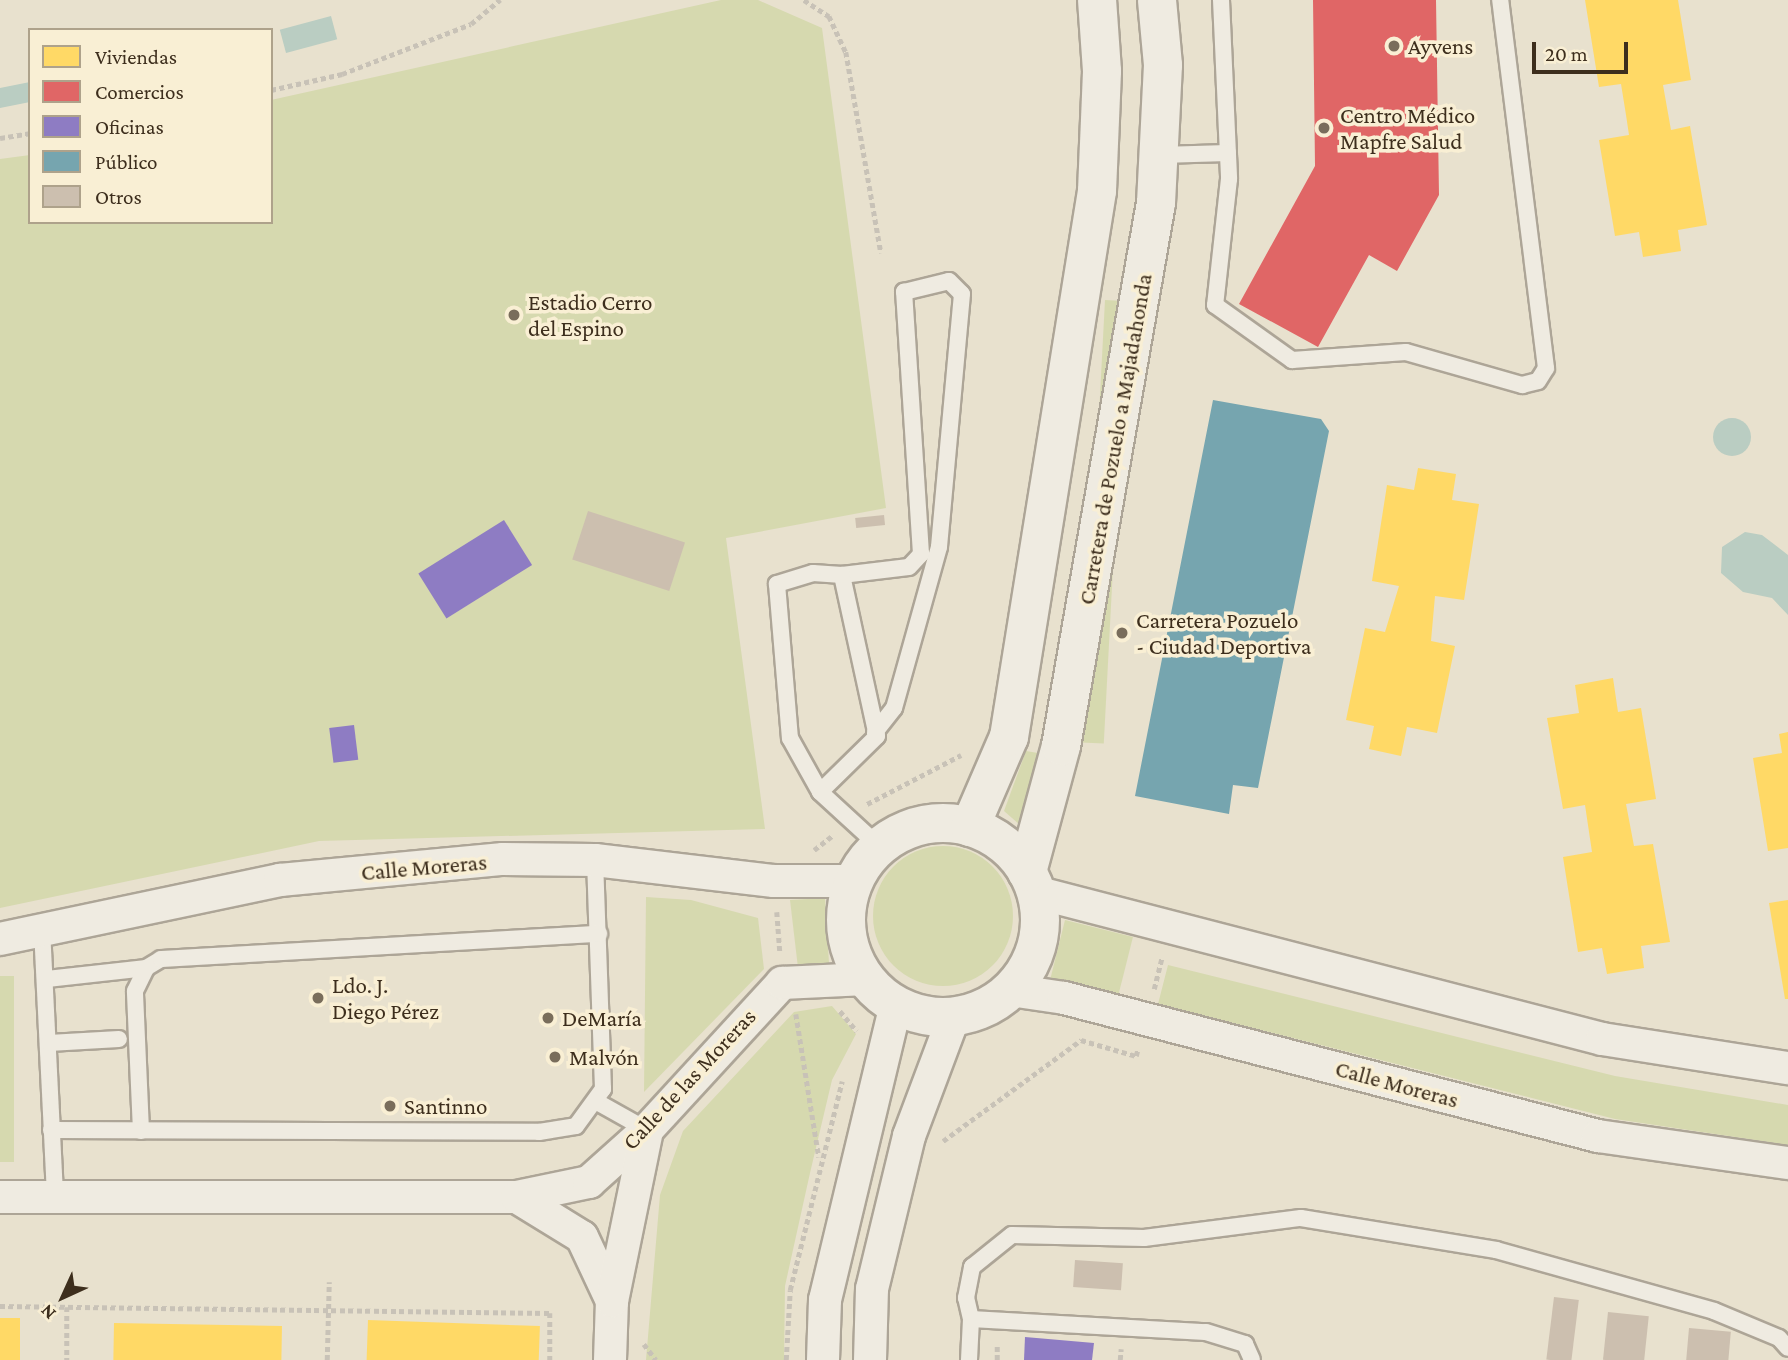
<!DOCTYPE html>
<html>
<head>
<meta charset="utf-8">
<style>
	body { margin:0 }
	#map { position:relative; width:1788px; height:1360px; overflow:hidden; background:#e8e1ce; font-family:"Crimson Pro",serif }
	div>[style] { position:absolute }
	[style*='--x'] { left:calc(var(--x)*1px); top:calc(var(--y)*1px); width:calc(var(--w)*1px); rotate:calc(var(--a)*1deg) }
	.green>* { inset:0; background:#d6d9af; transform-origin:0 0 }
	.round { border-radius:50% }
	.water>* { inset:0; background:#bacdc2; transform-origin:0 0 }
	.homes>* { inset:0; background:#ffd966; transform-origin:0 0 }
	.shops>* { inset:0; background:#e06666 }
	.offices>* { inset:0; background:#8e7cc3; transform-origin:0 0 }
	.public>* { inset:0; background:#76a5af }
	.building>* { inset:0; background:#ccbfaf; transform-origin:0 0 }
	.path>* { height:4.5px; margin-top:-2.25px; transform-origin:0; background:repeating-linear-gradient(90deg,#c8c2b7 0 5px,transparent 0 8.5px) }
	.roads { filter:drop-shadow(2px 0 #ada597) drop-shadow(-2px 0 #ada597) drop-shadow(0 2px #ada597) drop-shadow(0 -2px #ada597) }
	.lane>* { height:16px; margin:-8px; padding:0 8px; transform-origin:8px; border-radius:8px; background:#efebe1 }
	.street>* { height:32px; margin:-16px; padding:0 16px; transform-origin:16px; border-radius:16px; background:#efebe1 }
	.secondary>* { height:38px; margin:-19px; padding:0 19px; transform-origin:19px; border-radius:19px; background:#efebe1 }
	.secondary>.ring { margin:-19px; padding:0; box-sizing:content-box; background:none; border:38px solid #efebe1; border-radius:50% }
	.dots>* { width:19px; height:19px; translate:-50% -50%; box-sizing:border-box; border:4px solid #f9efd4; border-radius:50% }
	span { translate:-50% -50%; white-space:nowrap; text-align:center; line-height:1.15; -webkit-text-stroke:7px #f9efd4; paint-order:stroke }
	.poi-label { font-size:23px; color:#3d2e1d }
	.left { translate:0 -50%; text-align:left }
	.street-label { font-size:23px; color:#3d2e1d }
	.legend { position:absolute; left:28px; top:28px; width:245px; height:196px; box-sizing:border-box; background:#f9efd4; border:2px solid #aea28b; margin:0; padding:9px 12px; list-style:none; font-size:21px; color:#3d2e1d }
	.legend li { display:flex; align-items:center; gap:14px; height:35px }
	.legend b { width:35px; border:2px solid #aea28b }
	.north { position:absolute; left:28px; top:1262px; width:70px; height:70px; -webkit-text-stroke:5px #f9efd4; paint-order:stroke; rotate:225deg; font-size:19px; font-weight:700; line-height:28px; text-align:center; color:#3d2e1d }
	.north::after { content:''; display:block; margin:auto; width:24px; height:32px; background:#3d2e1d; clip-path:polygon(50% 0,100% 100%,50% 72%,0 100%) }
	.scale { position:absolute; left:1532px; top:42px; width:96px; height:32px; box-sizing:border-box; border:4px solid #3d2e1d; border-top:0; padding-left:9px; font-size:21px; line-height:24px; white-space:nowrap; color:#3d2e1d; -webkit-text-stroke:5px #f9efd4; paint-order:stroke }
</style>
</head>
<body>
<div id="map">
	<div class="green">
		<div style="clip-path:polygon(721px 0,758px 0,822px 28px,886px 508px,726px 538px,765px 829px,319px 841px,0 908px,0 159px,30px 155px,30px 222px,271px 222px,271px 100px)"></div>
		<div style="left:1105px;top:300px;width:22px;height:443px;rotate:3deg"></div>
		<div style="clip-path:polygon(1026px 751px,1044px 754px,1028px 832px,1004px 811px)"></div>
		<div class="round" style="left:873px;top:846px;width:140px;height:140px"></div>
		<div style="clip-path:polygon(646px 897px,691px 900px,758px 918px,764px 969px,644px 1092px)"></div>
		<div style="clip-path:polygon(825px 898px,829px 963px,798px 968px,790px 900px)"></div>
		<div style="left:1065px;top:920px;width:70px;height:61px;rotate:14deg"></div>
		<div style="clip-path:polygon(1168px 965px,1615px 1076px,1788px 1105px,1788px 1145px,1615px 1119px,1158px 1004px)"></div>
		<div style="left:14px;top:976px;width:186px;height:15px;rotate:90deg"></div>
		<div style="clip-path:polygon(832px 1006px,856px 1034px,832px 1080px,810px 1173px,785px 1286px,784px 1360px,646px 1360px,660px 1195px,683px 1131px,794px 1012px)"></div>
	</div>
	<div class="water">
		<div style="left:331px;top:16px;width:24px;height:53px;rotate:75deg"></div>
		<div style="clip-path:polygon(30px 82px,30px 102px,0 108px,0 88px)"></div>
		<div class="round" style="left:1713px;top:418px;width:38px;height:38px"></div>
		<div style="clip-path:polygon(1745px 532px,1762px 535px,1788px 555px,1788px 615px,1772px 598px,1743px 592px,1721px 573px,1722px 547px)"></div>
	</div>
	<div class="homes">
		<div style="clip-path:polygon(1585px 0,1678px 0,1691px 80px,1663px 85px,1671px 130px,1690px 126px,1707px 225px,1678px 230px,1681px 251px,1643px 257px,1639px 232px,1615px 236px,1599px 140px,1629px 135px,1626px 115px,1621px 84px,1599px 87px)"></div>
		<div style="clip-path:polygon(1418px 468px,1456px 474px,1452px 500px,1479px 504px,1464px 600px,1435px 596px,1431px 641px,1455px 646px,1437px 733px,1407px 727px,1401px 756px,1369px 749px,1374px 726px,1346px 720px,1365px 628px,1385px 632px,1399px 586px,1372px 581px,1387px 485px,1414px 490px)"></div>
		<div style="clip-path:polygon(1613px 678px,1618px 712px,1641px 708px,1656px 799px,1626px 804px,1634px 846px,1653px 844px,1670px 942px,1641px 946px,1644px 968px,1607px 974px,1602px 948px,1578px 952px,1563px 857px,1592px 852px,1585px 805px,1563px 809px,1547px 718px,1579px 713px,1575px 685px)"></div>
		<div style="clip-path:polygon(1788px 732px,1788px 848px,1768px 851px,1753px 758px,1782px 753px,1779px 734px)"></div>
		<div style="clip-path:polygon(1788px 900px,1788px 999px,1785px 999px,1769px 903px)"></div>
		<div style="left:0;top:1318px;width:20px;height:42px"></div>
		<div style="left:368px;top:1320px;width:172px;height:40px;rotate:2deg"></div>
		<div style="left:114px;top:1323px;width:168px;height:37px;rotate:1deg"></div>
	</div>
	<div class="shops">
		<div style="clip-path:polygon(1313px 0,1436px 0,1439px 195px,1397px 271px,1369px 255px,1318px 347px,1239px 304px,1315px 166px)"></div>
	</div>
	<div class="offices">
		<div style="left:504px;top:520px;width:53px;height:101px;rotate:58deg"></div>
		<div style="left:354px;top:725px;width:35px;height:25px;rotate:83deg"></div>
		<div style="clip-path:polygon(1025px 1337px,1094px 1343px,1092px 1360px,1024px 1360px)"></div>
	</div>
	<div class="public">
		<div style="clip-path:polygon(1213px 400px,1321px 419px,1329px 431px,1258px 788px,1233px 785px,1229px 814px,1135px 796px)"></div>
	</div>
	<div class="building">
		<div style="left:588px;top:511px;width:102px;height:51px;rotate:18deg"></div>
		<div style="left:884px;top:515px;width:10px;height:29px;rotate:84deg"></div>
		<div style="left:1075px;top:1260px;width:48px;height:27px;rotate:4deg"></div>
		<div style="left:1554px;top:1297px;width:25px;height:63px;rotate:7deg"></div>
		<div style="left:1608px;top:1312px;width:41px;height:48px;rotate:6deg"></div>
		<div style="left:1689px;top:1328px;width:42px;height:32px;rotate:5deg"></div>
	</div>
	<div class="path">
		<div style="--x:804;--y:0;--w:30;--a:33"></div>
		<div style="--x:829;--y:16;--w:40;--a:65"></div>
		<div style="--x:846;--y:52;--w:204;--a:80.1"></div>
		<div style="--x:271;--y:90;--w:73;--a:-12.7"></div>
		<div style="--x:342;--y:74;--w:138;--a:-21.2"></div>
		<div style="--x:471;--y:24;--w:38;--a:-40"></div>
		<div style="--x:0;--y:138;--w:30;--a:-9"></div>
		<div style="--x:867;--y:804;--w:106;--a:-27.5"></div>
		<div style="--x:814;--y:850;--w:23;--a:-38"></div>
		<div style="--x:777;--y:912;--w:40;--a:85.7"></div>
		<div style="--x:1154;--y:989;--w:33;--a:-76"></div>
		<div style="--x:840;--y:1011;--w:26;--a:50"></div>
		<div style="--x:796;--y:1014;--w:145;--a:80.9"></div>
		<div style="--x:943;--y:1141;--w:171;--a:-36.2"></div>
		<div style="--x:1081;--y:1040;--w:57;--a:16.2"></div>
		<div style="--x:1136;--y:1056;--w:8;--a:-76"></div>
		<div style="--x:0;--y:1306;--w:550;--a:0.73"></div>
		<div style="--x:550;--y:1313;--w:47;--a:90"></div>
		<div style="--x:67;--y:1307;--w:53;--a:90"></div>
		<div style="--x:644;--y:1344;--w:20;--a:53"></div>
		<div style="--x:327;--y:1360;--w:78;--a:-88.5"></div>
		<div style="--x:786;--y:1360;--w:70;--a:-86.7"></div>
		<div style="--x:790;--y:1290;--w:215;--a:-76"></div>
		<div style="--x:997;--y:1360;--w:17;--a:-90"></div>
		<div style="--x:1120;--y:1360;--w:11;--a:-85"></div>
	</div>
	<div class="roads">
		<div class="lane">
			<div style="--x:1221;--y:0;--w:179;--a:87.4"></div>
			<div style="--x:1229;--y:179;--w:127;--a:96.3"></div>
			<div style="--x:1215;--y:305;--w:95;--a:35.5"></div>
			<div style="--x:1292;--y:360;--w:114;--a:-4"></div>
			<div style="--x:1406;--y:352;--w:121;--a:15.9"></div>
			<div style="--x:1522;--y:385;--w:16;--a:-14"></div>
			<div style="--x:1538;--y:381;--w:15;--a:-58"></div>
			<div style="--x:1546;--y:368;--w:371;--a:-97.1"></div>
			<div style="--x:1160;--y:155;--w:68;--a:-1.7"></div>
			<div style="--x:842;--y:575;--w:67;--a:-6.8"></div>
			<div style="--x:909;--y:567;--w:18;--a:-47"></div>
			<div style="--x:921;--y:554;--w:263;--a:-93.7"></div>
			<div style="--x:904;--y:292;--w:46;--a:-13.7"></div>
			<div style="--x:949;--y:281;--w:18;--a:45"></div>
			<div style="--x:962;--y:294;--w:254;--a:95.2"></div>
			<div style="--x:939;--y:547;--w:167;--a:105.6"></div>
			<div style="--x:894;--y:708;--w:31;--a:128"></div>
			<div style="--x:820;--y:792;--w:80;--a:-44.5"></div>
			<div style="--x:877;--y:736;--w:165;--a:-102.3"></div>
			<div style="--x:842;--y:575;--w:29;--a:-176"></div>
			<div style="--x:813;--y:573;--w:38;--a:163"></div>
			<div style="--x:777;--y:584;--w:155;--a:85.2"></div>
			<div style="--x:790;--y:738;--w:62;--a:60.9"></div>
			<div style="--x:820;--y:792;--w:80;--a:42.5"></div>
			<div style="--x:42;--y:929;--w:268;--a:87.2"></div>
			<div style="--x:47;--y:979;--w:100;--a:-6.3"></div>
			<div style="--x:49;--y:1043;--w:70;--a:-3.3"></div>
			<div style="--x:597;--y:1102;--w:57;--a:29.2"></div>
			<div style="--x:51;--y:1130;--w:488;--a:0.2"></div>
			<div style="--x:539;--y:1132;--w:37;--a:-9"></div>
			<div style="--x:576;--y:1126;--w:46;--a:-53.9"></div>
			<div style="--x:603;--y:1089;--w:229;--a:-92"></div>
			<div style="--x:141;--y:1131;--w:140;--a:-92.5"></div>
			<div style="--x:135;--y:991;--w:25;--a:-64"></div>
			<div style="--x:146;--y:968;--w:17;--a:-31"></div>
			<div style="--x:161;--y:959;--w:439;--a:-3.3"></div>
			<div style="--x:971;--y:1319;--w:22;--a:-103"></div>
			<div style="--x:966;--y:1298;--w:32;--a:-79"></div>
			<div style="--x:972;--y:1267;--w:51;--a:-38.7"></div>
			<div style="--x:1012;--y:1235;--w:132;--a:1.3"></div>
			<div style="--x:1144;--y:1238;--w:158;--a:-7.3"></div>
			<div style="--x:1301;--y:1218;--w:198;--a:9.3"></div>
			<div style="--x:1496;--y:1250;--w:226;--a:15.6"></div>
			<div style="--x:1714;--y:1311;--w:70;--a:22.6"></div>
			<div style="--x:1779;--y:1338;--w:13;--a:48"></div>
			<div style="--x:969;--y:1360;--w:41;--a:-87.2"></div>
			<div style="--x:971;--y:1319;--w:235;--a:3.2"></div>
			<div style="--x:1206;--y:1332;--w:41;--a:17.1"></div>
			<div style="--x:1245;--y:1344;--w:17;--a:66"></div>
		</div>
		<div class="street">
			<div style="--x:1035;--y:892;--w:586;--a:14.53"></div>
			<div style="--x:1602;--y:1039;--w:188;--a:8.9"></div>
			<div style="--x:0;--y:939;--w:286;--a:-11.9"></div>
			<div style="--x:280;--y:880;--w:224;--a:-5.4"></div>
			<div style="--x:503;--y:859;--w:92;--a:0.6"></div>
			<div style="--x:595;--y:860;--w:180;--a:6.7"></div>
			<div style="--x:774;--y:881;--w:80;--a:0"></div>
			<div style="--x:1010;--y:990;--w:55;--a:8.4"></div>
			<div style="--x:1064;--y:998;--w:552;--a:14.49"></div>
			<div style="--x:1598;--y:1136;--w:192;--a:8.1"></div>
			<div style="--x:0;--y:1197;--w:517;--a:0"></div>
			<div style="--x:517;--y:1197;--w:74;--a:-11.8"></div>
			<div style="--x:589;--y:1182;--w:78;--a:-41.9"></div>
			<div style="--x:647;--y:1130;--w:200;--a:-47.4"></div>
			<div style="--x:782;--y:983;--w:84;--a:-2.7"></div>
			<div style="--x:517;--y:1197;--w:76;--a:31.6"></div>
			<div style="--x:582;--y:1237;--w:71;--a:64.9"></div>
			<div style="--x:610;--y:1360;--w:59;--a:-88.1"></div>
			<div style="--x:612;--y:1301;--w:175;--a:-78.4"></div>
			<div style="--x:823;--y:1360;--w:60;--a:-88.1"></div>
			<div style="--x:825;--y:1300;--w:303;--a:-76.5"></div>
			<div style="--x:870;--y:1360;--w:71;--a:-88.4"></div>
			<div style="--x:872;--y:1289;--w:157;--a:-76.4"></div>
			<div style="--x:909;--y:1136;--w:128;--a:-69.4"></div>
		</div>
		<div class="secondary">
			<div class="ring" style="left:846px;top:823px;width:156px;height:156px"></div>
			<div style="--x:970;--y:827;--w:98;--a:-66.6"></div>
			<div style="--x:1009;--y:737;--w:553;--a:-80.84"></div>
			<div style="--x:1097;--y:191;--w:120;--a:-87.6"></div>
			<div style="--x:1102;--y:71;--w:71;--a:-94"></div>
			<div style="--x:1027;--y:872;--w:131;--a:-74.9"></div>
			<div style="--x:1061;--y:746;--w:551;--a:-80.08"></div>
			<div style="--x:1156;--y:203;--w:138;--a:-87.1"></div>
			<div style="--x:1163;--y:65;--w:65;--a:-95.3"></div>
		</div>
	</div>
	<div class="dots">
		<div style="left:1394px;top:46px;background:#796d5b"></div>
		<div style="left:1324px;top:128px;background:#796d5b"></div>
		<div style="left:514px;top:315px;background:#796d5b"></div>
		<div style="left:1122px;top:633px;background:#796d5b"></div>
		<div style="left:318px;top:998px;background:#796d5b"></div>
		<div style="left:548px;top:1018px;background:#796d5b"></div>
		<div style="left:555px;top:1057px;background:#796d5b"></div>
		<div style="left:390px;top:1106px;background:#796d5b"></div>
	</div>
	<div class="poi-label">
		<span class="left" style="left:1408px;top:46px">Ayvens</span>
		<span class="left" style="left:1340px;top:128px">Centro Médico<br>Mapfre Salud</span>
		<span class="left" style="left:528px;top:315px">Estadio Cerro<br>del Espino</span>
		<span class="left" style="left:1136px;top:633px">Carretera Pozuelo<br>- Ciudad Deportiva</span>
		<span class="left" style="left:332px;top:998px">Ldo. J.<br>Diego Pérez</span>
		<span class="left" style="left:562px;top:1018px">DeMaría</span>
		<span class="left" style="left:569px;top:1057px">Malvón</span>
		<span class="left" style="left:404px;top:1106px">Santinno</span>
	</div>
	<div class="street-label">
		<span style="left:1115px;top:439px;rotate:-80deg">Carretera de Pozuelo a Majadahonda</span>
		<span style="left:424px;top:867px;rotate:-5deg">Calle Moreras</span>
		<span style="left:689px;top:1079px;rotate:-47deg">Calle de las Moreras</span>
		<span style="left:1397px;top:1084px;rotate:15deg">Calle Moreras</span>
	</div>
	<ul class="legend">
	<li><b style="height:19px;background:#ffd966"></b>Viviendas</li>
	<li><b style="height:19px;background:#e06666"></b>Comercios</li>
	<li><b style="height:19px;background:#8e7cc3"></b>Oficinas</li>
	<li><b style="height:19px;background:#76a5af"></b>Público</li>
	<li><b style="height:19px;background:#ccbfaf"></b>Otros</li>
	</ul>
	<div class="north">N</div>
	<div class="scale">20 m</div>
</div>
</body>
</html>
